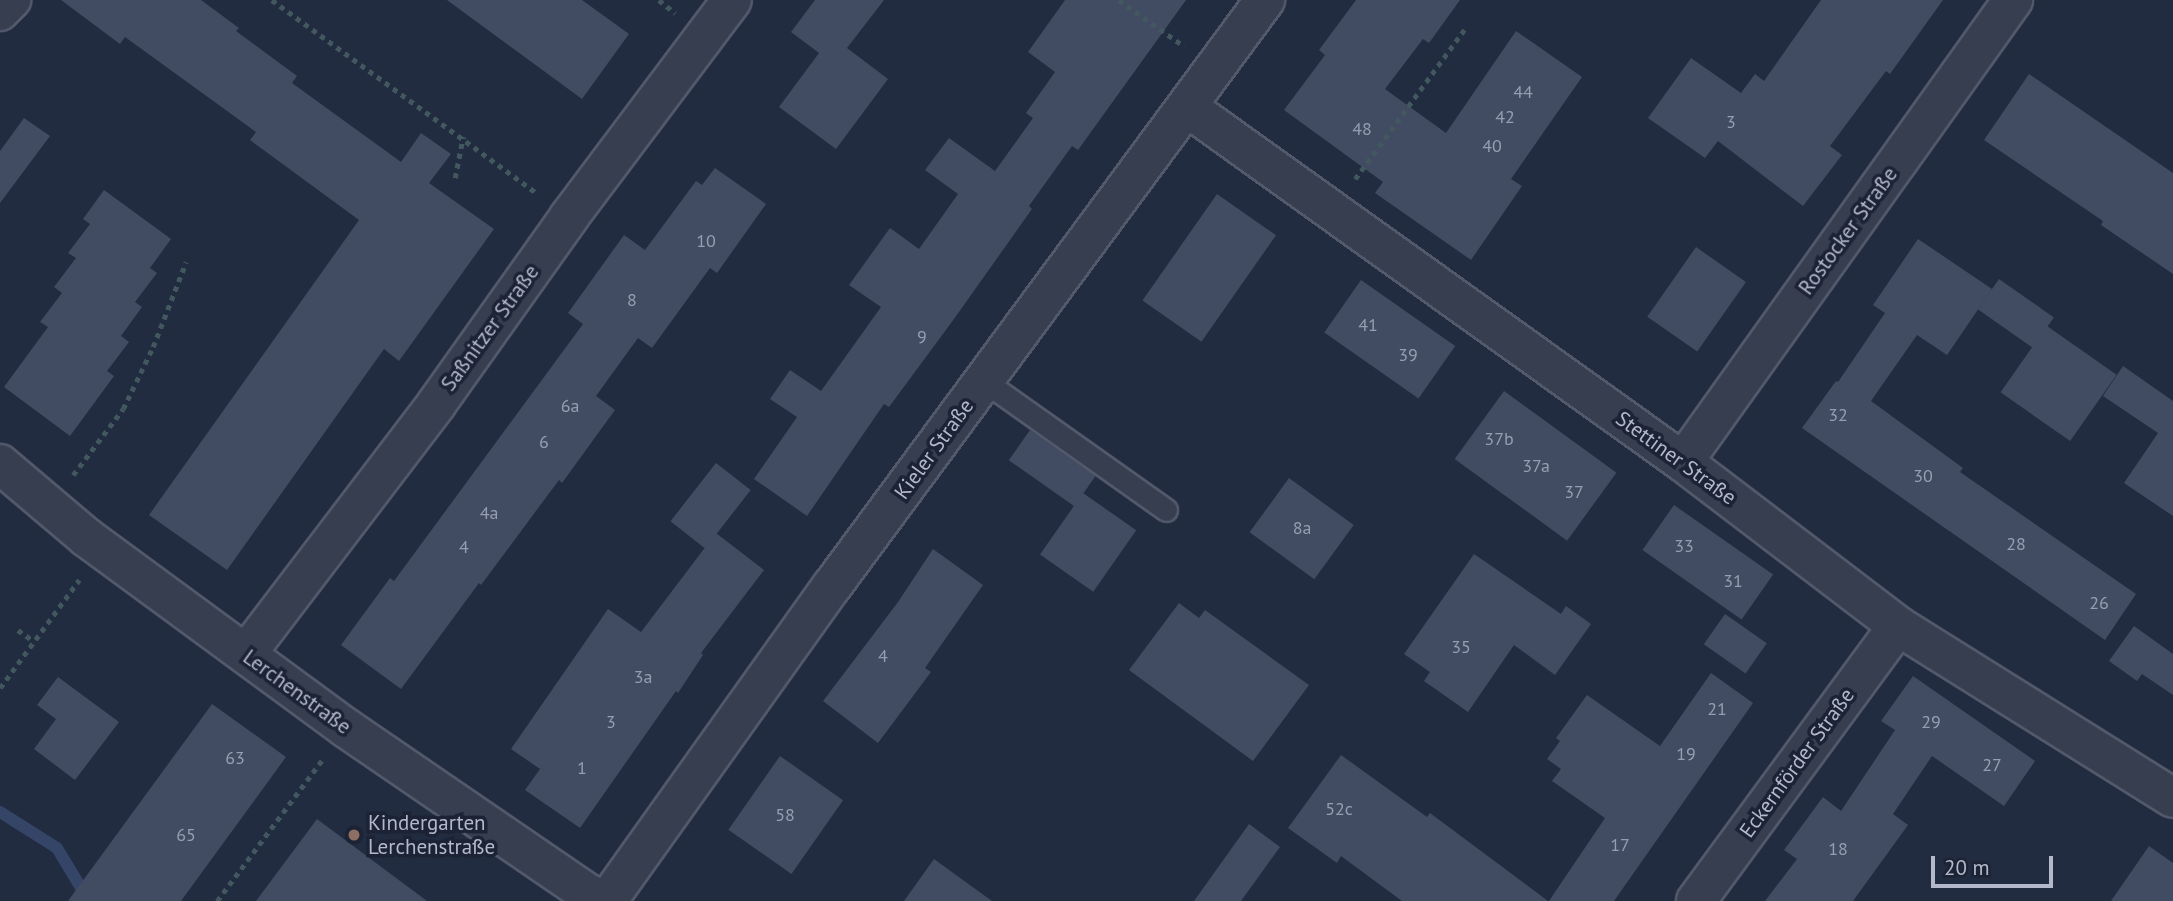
<!DOCTYPE html>
<html>
<head>
<meta charset="utf-8">
<style>
	body { margin:0 }
	#map { position:relative; width:2173px; height:901px; overflow:hidden; background:#222c40; font-family:"PT Sans",sans-serif }
	div>[style] { position:absolute }
	[style*='--x'] { left:calc(var(--x)*1px); top:calc(var(--y)*1px); width:calc(var(--w)*1px); rotate:calc(var(--a)*1deg) }
	.stream>* { height:12px; margin:-6px; padding:0 6px; transform-origin:6px; border-radius:6px; background:#354568 }
	.building>* { inset:0; background:#414b62; transform-origin:0 0 }
	.path>* { height:4.5px; margin-top:-2.25px; transform-origin:0; background:repeating-linear-gradient(90deg,#42585e 0 5px,transparent 0 10px) }
	.roads { filter:drop-shadow(2px 0 #52596b) drop-shadow(-2px 0 #52596b) drop-shadow(0 2px #52596b) drop-shadow(0 -2px #52596b) }
	.lane>* { height:21px; margin:-10.5px; padding:0 10.5px; transform-origin:10.5px; border-radius:10.5px; background:#373e50 }
	.street>* { height:38px; margin:-19px; padding:0 19px; transform-origin:19px; border-radius:19px; background:#373e50 }
	.dots>* { width:19px; height:19px; translate:-50% -50%; box-sizing:border-box; border:4px solid #1c2335; border-radius:50% }
	span { translate:-50% -50%; white-space:nowrap; text-align:center; line-height:1.15; -webkit-text-stroke:7px #1c2335; paint-order:stroke }
	.number-label { font-size:18px; color:#969eb1 }
	.number-label span { -webkit-text-stroke-width:0 }
	.street-label { font-size:21px; color:#b3b9cb }
	.poi-label { font-size:21px; color:#b3b9cb }
	.left { translate:0 -50%; text-align:left }
	.scale { position:absolute; left:1931px; top:856px; width:122px; height:32px; box-sizing:border-box; border:4px solid #b3b9cb; border-top:0; padding-left:9px; font-size:21px; line-height:24px; white-space:nowrap; color:#b3b9cb; -webkit-text-stroke:5px #1c2335; paint-order:stroke }
</style>
</head>
<body>
<div id="map">
	<div class="stream">
		<div style="--x:0;--y:812;--w:67;--a:32.3"></div>
		<div style="--x:57;--y:848;--w:62;--a:58.9"></div>
	</div>
	<div class="building">
		<div style="clip-path:polygon(61px 0,201px 0,239px 28px,236px 31px,297px 76px,292px 83px,401px 162px,421px 133px,451px 154px,429px 183px,494px 229px,399px 361px,384px 349px,227px 570px,149px 515px,359px 220px,250px 140px,256px 132px,125px 37px,120px 44px)"></div>
		<div style="clip-path:polygon(447px 0,582px 0,629px 34px,582px 99px)"></div>
		<div style="clip-path:polygon(815px 0,884px 0,847px 48px,888px 79px,836px 149px,779px 107px,819px 53px,791px 32px)"></div>
		<div style="clip-path:polygon(1065px 0,1186px 0,1078px 150px,1072px 146px,1029px 206px,1032px 209px,954px 319px,889px 407px,884px 404px,807px 516px,754px 479px,797px 417px,770px 399px,790px 370px,821px 391px,881px 307px,849px 285px,890px 228px,919px 249px,958px 194px,925px 170px,949px 138px,995px 171px,1033px 118px,1026px 113px,1055px 72px,1028px 52px)"></div>
		<div style="clip-path:polygon(1356px 0,1460px 0,1429px 43px,1423px 39px,1385px 89px,1446px 133px,1516px 31px,1582px 77px,1511px 179px,1522px 186px,1471px 260px,1375px 193px,1383px 182px,1284px 110px,1325px 55px,1319px 50px)"></div>
		<div style="clip-path:polygon(1821px 0,1943px 0,1890px 74px,1886px 71px,1830px 146px,1842px 155px,1803px 206px,1718px 141px,1705px 158px,1648px 118px,1691px 58px,1741px 93px,1755px 74px,1764px 81px)"></div>
		<div style="clip-path:polygon(2029px 74px,2173px 173px,2173px 274px,2101px 225px,2103px 221px,1984px 140px)"></div>
		<div style="clip-path:polygon(24px 118px,50px 136px,0 203px,0 151px)"></div>
		<div style="clip-path:polygon(715px 168px,766px 204px,717px 273px,710px 268px,652px 348px,638px 338px,596px 396px,615px 410px,562px 483px,559px 480px,481px 585px,479px 583px,401px 689px,341px 645px,390px 578px,394px 581px,583px 324px,568px 313px,624px 235px,645px 250px,696px 181px,702px 185px)"></div>
		<div style="clip-path:polygon(104px 190px,171px 239px,150px 268px,157px 273px,135px 302px,142px 307px,121px 336px,129px 342px,107px 371px,114px 376px,70px 436px,4px 387px,48px 327px,40px 322px,62px 293px,54px 287px,76px 258px,68px 253px,90px 224px,83px 219px)"></div>
		<div style="left:1217px;top:194px;width:72px;height:130px;rotate:35deg"></div>
		<div style="clip-path:polygon(1918px 239px,1992px 289px,1947px 355px,1917px 335px,1871px 401px,1963px 468px,1960px 472px,2136px 594px,2105px 640px,1802px 428px,1836px 381px,1838px 382px,1885px 313px,1873px 305px)"></div>
		<div style="left:1696px;top:247px;width:61px;height:85px;rotate:35deg"></div>
		<div style="left:1999px;top:279px;width:67px;height:37px;rotate:35deg"></div>
		<div style="left:1361px;top:280px;width:115px;height:64px;rotate:35deg"></div>
		<div style="left:2047px;top:326px;width:85px;height:81px;rotate:35deg"></div>
		<div style="clip-path:polygon(2123px 366px,2173px 401px,2173px 516px,2124px 483px,2158px 433px,2103px 396px)"></div>
		<div style="left:1504px;top:391px;width:139px;height:84px;rotate:36deg"></div>
		<div style="left:1030px;top:430px;width:80px;height:37px;rotate:35deg"></div>
		<div style="left:716px;top:463px;width:44px;height:74px;rotate:38deg"></div>
		<div style="left:1289px;top:478px;width:80px;height:67px;rotate:36deg"></div>
		<div style="left:1083px;top:493px;width:65px;height:75px;rotate:35deg"></div>
		<div style="left:1674px;top:505px;width:121px;height:55px;rotate:35deg"></div>
		<div style="clip-path:polygon(716px 533px,764px 570px,701px 653px,703px 655px,678px 693px,676px 691px,580px 828px,525px 790px,540px 769px,511px 749px,608px 609px,641px 632px)"></div>
		<div style="clip-path:polygon(933px 549px,983px 585px,925px 668px,931px 672px,878px 743px,823px 701px,898px 602px)"></div>
		<div style="clip-path:polygon(1474px 554px,1561px 614px,1566px 606px,1591px 624px,1555px 675px,1514px 645px,1468px 712px,1424px 681px,1430px 672px,1404px 654px)"></div>
		<div style="clip-path:polygon(1179px 603px,1199px 618px,1205px 610px,1309px 685px,1253px 761px,1129px 670px)"></div>
		<div style="left:1725px;top:614px;width:51px;height:37px;rotate:35deg"></div>
		<div style="clip-path:polygon(2134px 626px,2173px 654px,2173px 695px,2142px 674px,2137px 681px,2109px 661px)"></div>
		<div style="clip-path:polygon(1711px 673px,1753px 703px,1614px 901px,1549px 901px,1605px 818px,1552px 781px,1561px 769px,1547px 759px,1560px 741px,1556px 738px,1587px 695px,1660px 746px)"></div>
		<div style="clip-path:polygon(1913px 676px,2035px 761px,2004px 806px,1932px 756px,1893px 814px,1908px 825px,1853px 901px,1765px 901px,1797px 859px,1784px 850px,1823px 797px,1841px 811px,1895px 730px,1881px 721px)"></div>
		<div style="clip-path:polygon(58px 677px,119px 722px,75px 780px,34px 749px,56px 719px,37px 705px)"></div>
		<div style="clip-path:polygon(212px 704px,286px 757px,181px 901px,68px 901px)"></div>
		<div style="clip-path:polygon(1341px 755px,1427px 817px,1430px 813px,1548px 901px,1402px 901px,1341px 856px,1337px 863px,1288px 828px)"></div>
		<div style="left:780px;top:756px;width:77px;height:90px;rotate:35deg"></div>
		<div style="clip-path:polygon(317px 819px,427px 901px,256px 901px)"></div>
		<div style="clip-path:polygon(1249px 824px,1280px 847px,1241px 901px,1194px 901px)"></div>
		<div style="clip-path:polygon(2149px 846px,2173px 863px,2173px 901px,2111px 901px)"></div>
		<div style="clip-path:polygon(934px 859px,992px 901px,904px 901px)"></div>
	</div>
	<div class="path">
		<div style="--x:272;--y:0;--w:328;--a:36.1"></div>
		<div style="--x:659;--y:0;--w:21;--a:39"></div>
		<div style="--x:1119;--y:0;--w:80;--a:35.3"></div>
		<div style="--x:455;--y:178;--w:42;--a:-79"></div>
		<div style="--x:1355;--y:179;--w:185;--a:-53.8"></div>
		<div style="--x:73;--y:475;--w:83;--a:-52.9"></div>
		<div style="--x:123;--y:409;--w:69;--a:-64.2"></div>
		<div style="--x:153;--y:347;--w:91;--a:-68.8"></div>
		<div style="--x:18;--y:630;--w:19;--a:35"></div>
		<div style="--x:0;--y:688;--w:134;--a:-53.8"></div>
		<div style="--x:217;--y:901;--w:177;--a:-53.3"></div>
	</div>
	<div class="roads">
		<div class="lane">
			<div style="--x:984;--y:381;--w:223;--a:35.3"></div>
		</div>
		<div class="street">
			<div style="--x:0;--y:11;--w:16;--a:-45"></div>
			<div style="--x:1187;--y:107;--w:610;--a:35.59"></div>
			<div style="--x:1683;--y:462;--w:270;--a:37.3"></div>
			<div style="--x:1898;--y:626;--w:324;--a:32"></div>
			<div style="--x:1683;--y:462;--w:568;--a:-54.46"></div>
			<div style="--x:0;--y:464;--w:113;--a:40.3"></div>
			<div style="--x:86;--y:537;--w:323;--a:36.3"></div>
			<div style="--x:346;--y:728;--w:293;--a:34.4"></div>
			<div style="--x:588;--y:894;--w:21;--a:19"></div>
			<div style="--x:246;--y:654;--w:315;--a:-52.7"></div>
			<div style="--x:437;--y:403;--w:228;--a:-54.6"></div>
			<div style="--x:569;--y:217;--w:271;--a:-53.1"></div>
			<div style="--x:607;--y:901;--w:387;--a:-54.5"></div>
			<div style="--x:832;--y:586;--w:729;--a:-53.54"></div>
			<div style="--x:1696;--y:901;--w:341;--a:-53.7"></div>
		</div>
	</div>
	<div class="dots">
		<div style="left:354px;top:835px;background:#8d6e63"></div>
	</div>
	<div class="number-label">
		<span style="left:1523px;top:92px">44</span>
		<span style="left:1505px;top:117px">42</span>
		<span style="left:1731px;top:122px">3</span>
		<span style="left:1362px;top:129px">48</span>
		<span style="left:1492px;top:146px">40</span>
		<span style="left:706px;top:241px">10</span>
		<span style="left:632px;top:300px">8</span>
		<span style="left:1368px;top:325px">41</span>
		<span style="left:922px;top:337px">9</span>
		<span style="left:1408px;top:355px">39</span>
		<span style="left:570px;top:406px">6a</span>
		<span style="left:1838px;top:415px">32</span>
		<span style="left:1499px;top:439px">37b</span>
		<span style="left:544px;top:442px">6</span>
		<span style="left:1536px;top:466px">37a</span>
		<span style="left:1923px;top:476px">30</span>
		<span style="left:1574px;top:492px">37</span>
		<span style="left:489px;top:513px">4a</span>
		<span style="left:1302px;top:528px">8a</span>
		<span style="left:2016px;top:544px">28</span>
		<span style="left:1684px;top:546px">33</span>
		<span style="left:464px;top:547px">4</span>
		<span style="left:1733px;top:581px">31</span>
		<span style="left:2099px;top:603px">26</span>
		<span style="left:1461px;top:647px">35</span>
		<span style="left:883px;top:656px">4</span>
		<span style="left:643px;top:677px">3a</span>
		<span style="left:1717px;top:709px">21</span>
		<span style="left:611px;top:722px">3</span>
		<span style="left:1931px;top:722px">29</span>
		<span style="left:1686px;top:754px">19</span>
		<span style="left:235px;top:758px">63</span>
		<span style="left:1992px;top:765px">27</span>
		<span style="left:582px;top:768px">1</span>
		<span style="left:1339px;top:809px">52c</span>
		<span style="left:785px;top:815px">58</span>
		<span style="left:186px;top:835px">65</span>
		<span style="left:1620px;top:845px">17</span>
		<span style="left:1838px;top:849px">18</span>
	</div>
	<div class="street-label">
		<span style="left:1848px;top:231px;rotate:-54deg">Rostocker Straße</span>
		<span style="left:490px;top:328px;rotate:-54deg">Saßnitzer Straße</span>
		<span style="left:934px;top:449px;rotate:-54deg">Kieler Straße</span>
		<span style="left:1676px;top:458px;rotate:36deg">Stettiner Straße</span>
		<span style="left:297px;top:692px;rotate:36deg">Lerchenstraße</span>
		<span style="left:1797px;top:763px;rotate:-54deg">Eckernförder Straße</span>
	</div>
	<div class="poi-label">
		<span class="left" style="left:368px;top:835px">Kindergarten<br>Lerchenstraße</span>
	</div>
	<div class="scale">20 m</div>
</div>
</body>
</html>
